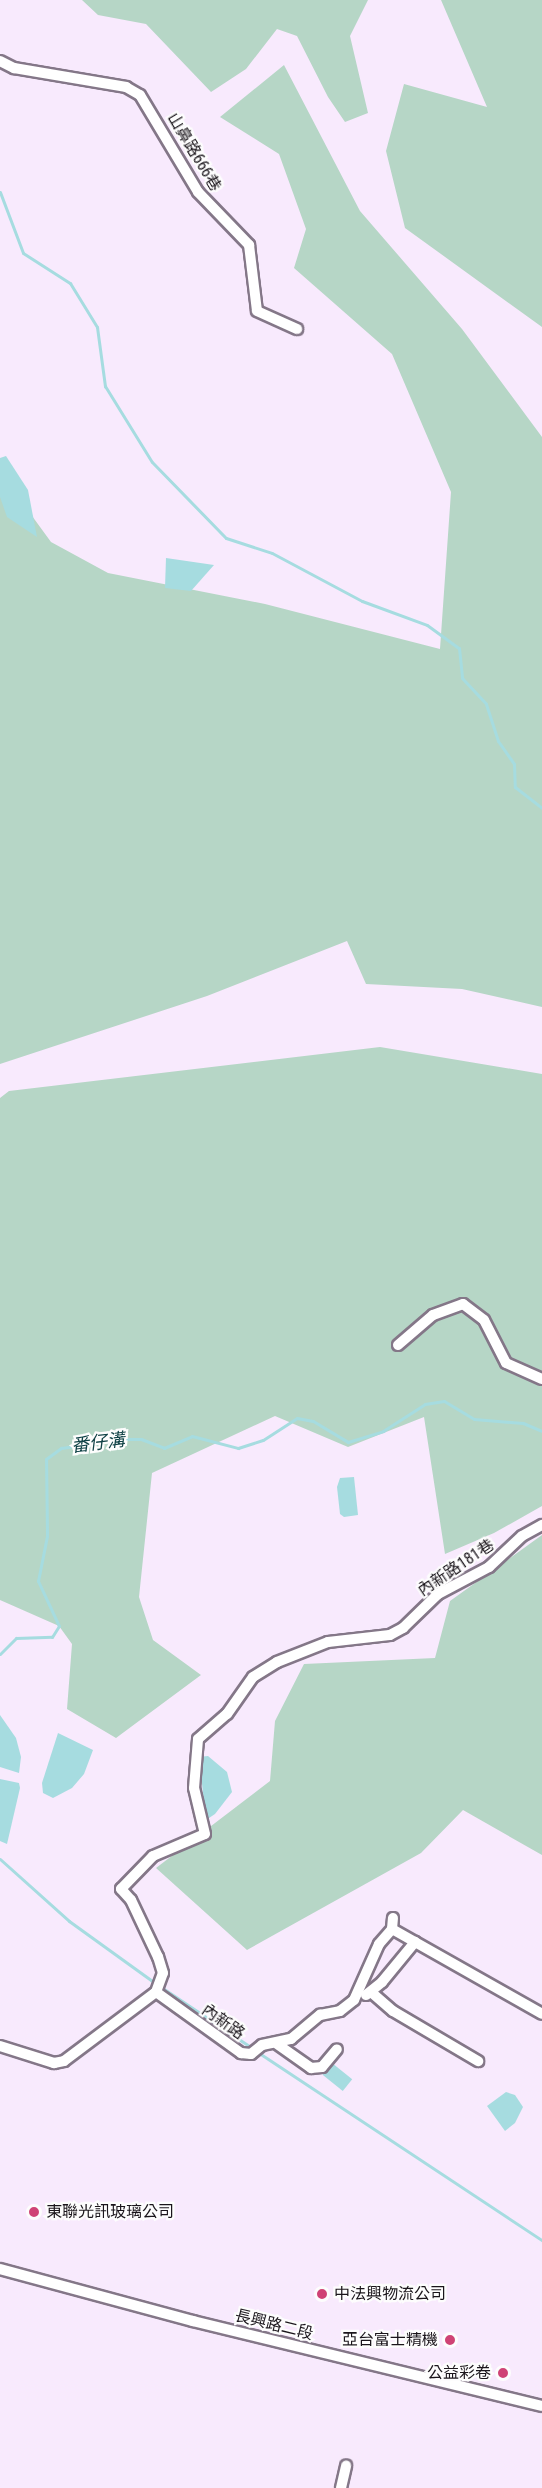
<!DOCTYPE html>
<html>
<head>
<meta charset="utf-8">
<style>
	body { margin:0 }
	#map { position:relative; width:542px; height:2488px; overflow:hidden; background:#f8eafd; font-family:"Roboto Condensed","Noto Sans TC",sans-serif }
	div>[style] { position:absolute }
	[style*='--x'] { left:calc(var(--x)*1px); top:calc(var(--y)*1px); width:calc(var(--w)*1px); rotate:calc(var(--a)*1deg) }
	.green>* { inset:0; background:#b6d6c6 }
	.water>* { inset:0; background:#a6dce0; transform-origin:0 0 }
	.stream>* { height:3px; margin:-1.5px; padding:0 1.5px; transform-origin:1.5px; border-radius:1.5px; background:#a6dce0 }
	.roads { filter:drop-shadow(2px 0 #847788) drop-shadow(-2px 0 #847788) drop-shadow(0 2px #847788) drop-shadow(0 -2px #847788) }
	.minor>* { height:10px; margin:-5px; padding:0 5px; transform-origin:5px; border-radius:5px; background:#fff }
	.dots>* { width:16px; height:16px; translate:-50% -50%; box-sizing:border-box; border:3px solid #fdfdfd; border-radius:50% }
	span { translate:-50% -50%; white-space:nowrap; text-align:center; line-height:1.15; -webkit-text-stroke:4.5px #fdfdfd; paint-order:stroke }
	.street-label { font-size:16px; color:#1a151b }
	.poi-label { font-size:16px; color:#1a151b }
	.left { translate:0 -50%; text-align:left }
	.right { translate:-100% -50%; text-align:right }
	.water-label { font-size:18px; color:#114347; font-style:italic }
</style>
</head>
<body>
<div id="map">
	<div class="green">
		<div style="clip-path:polygon(82px 0,368px 0,350px 36px,368px 113px,345px 122px,328px 97px,297px 36px,277px 29px,246px 69px,211px 92px,146px 24px,98px 15px)"></div>
		<div style="clip-path:polygon(441px 0,542px 0,542px 327px,405px 228px,386px 151px,404px 84px,487px 107px)"></div>
		<div style="clip-path:polygon(284px 65px,360px 211px,462px 329px,542px 437px,542px 1007px,462px 989px,366px 984px,347px 941px,207px 996px,0 1064px,0 472px,51px 542px,108px 573px,265px 604px,440px 649px,451px 492px,392px 354px,294px 268px,306px 229px,279px 154px,220px 117px)"></div>
		<div style="clip-path:polygon(380px 1047px,542px 1074px,542px 1506px,494px 1533px,445px 1554px,424px 1417px,348px 1447px,275px 1416px,152px 1473px,139px 1597px,153px 1640px,201px 1675px,116px 1738px,67px 1709px,72px 1644px,59px 1626px,0 1600px,0 1098px,9px 1091px)"></div>
		<div style="clip-path:polygon(542px 1535px,542px 1855px,463px 1810px,421px 1853px,247px 1950px,156px 1868px,270px 1781px,275px 1721px,304px 1664px,435px 1658px,450px 1601px)"></div>
	</div>
	<div class="water">
		<div style="clip-path:polygon(6px 456px,28px 490px,37px 537px,7px 517px,0 497px,0 458px)"></div>
		<div style="clip-path:polygon(166px 558px,214px 565px,191px 591px,165px 588px)"></div>
		<div style="clip-path:polygon(354px 1477px,358px 1515px,344px 1517px,340px 1514px,337px 1487px,340px 1478px)"></div>
		<div style="clip-path:polygon(0 1715px,16px 1738px,21px 1757px,19px 1773px,0 1767px)"></div>
		<div style="clip-path:polygon(58px 1733px,93px 1750px,84px 1774px,72px 1788px,53px 1798px,43px 1793px,42px 1783px)"></div>
		<div style="clip-path:polygon(208px 1756px,227px 1772px,232px 1792px,215px 1814px,206px 1820px,199px 1757px)"></div>
		<div style="clip-path:polygon(0 1779px,19px 1783px,20px 1788px,7px 1844px,0 1841px)"></div>
		<div style="left:332px;top:2063px;width:26px;height:15px;rotate:39deg"></div>
		<div style="clip-path:polygon(506px 2092px,515px 2095px,523px 2107px,515px 2123px,505px 2131px,487px 2106px)"></div>
	</div>
	<div class="stream">
		<div style="--x:0;--y:192;--w:65;--a:69.3"></div>
		<div style="--x:23;--y:253;--w:56;--a:32.6"></div>
		<div style="--x:70;--y:283;--w:52;--a:58.5"></div>
		<div style="--x:97;--y:327;--w:60;--a:82.3"></div>
		<div style="--x:105;--y:386;--w:89;--a:58.3"></div>
		<div style="--x:152;--y:462;--w:106;--a:45.8"></div>
		<div style="--x:226;--y:538;--w:48;--a:18.1"></div>
		<div style="--x:272;--y:553;--w:102;--a:28.1"></div>
		<div style="--x:362;--y:601;--w:69;--a:20.3"></div>
		<div style="--x:427;--y:625;--w:39;--a:36"></div>
		<div style="--x:459;--y:648;--w:30;--a:84"></div>
		<div style="--x:462;--y:678;--w:35;--a:47"></div>
		<div style="--x:486;--y:704;--w:39;--a:72"></div>
		<div style="--x:498;--y:741;--w:28;--a:55"></div>
		<div style="--x:514;--y:764;--w:23;--a:88"></div>
		<div style="--x:515;--y:787;--w:34;--a:38"></div>
		<div style="--x:0;--y:1654;--w:23;--a:-45"></div>
		<div style="--x:16;--y:1638;--w:36;--a:-2"></div>
		<div style="--x:52;--y:1637;--w:13;--a:-58"></div>
		<div style="--x:59;--y:1626;--w:50;--a:-115"></div>
		<div style="--x:38;--y:1581;--w:46;--a:-78.7"></div>
		<div style="--x:47;--y:1536;--w:77;--a:-90.7"></div>
		<div style="--x:46;--y:1459;--w:19;--a:-36"></div>
		<div style="--x:61;--y:1448;--w:65;--a:-8"></div>
		<div style="--x:125;--y:1439;--w:16;--a:0"></div>
		<div style="--x:141;--y:1439;--w:25;--a:21"></div>
		<div style="--x:164;--y:1448;--w:30;--a:-23"></div>
		<div style="--x:192;--y:1436;--w:48;--a:14.6"></div>
		<div style="--x:238;--y:1448;--w:26;--a:-18"></div>
		<div style="--x:263;--y:1440;--w:40;--a:-32.9"></div>
		<div style="--x:297;--y:1418;--w:16;--a:11"></div>
		<div style="--x:313;--y:1421;--w:41;--a:31"></div>
		<div style="--x:348;--y:1442;--w:37;--a:-17"></div>
		<div style="--x:383;--y:1431;--w:50;--a:-32.7"></div>
		<div style="--x:425;--y:1404;--w:19;--a:-9"></div>
		<div style="--x:444;--y:1401;--w:35;--a:31"></div>
		<div style="--x:474;--y:1419;--w:49;--a:4.7"></div>
		<div style="--x:523;--y:1423;--w:21;--a:23"></div>
		<div style="--x:0;--y:1859;--w:93;--a:41.9"></div>
		<div style="--x:69;--y:1921;--w:106;--a:35.8"></div>
		<div style="--x:161;--y:1987;--w:110;--a:33.8"></div>
		<div style="--x:259;--y:2053;--w:339;--a:33.5"></div>
	</div>
	<div class="roads">
		<div class="minor">
			<div style="--x:0;--y:61;--w:16;--a:27"></div>
			<div style="--x:14;--y:68;--w:114;--a:9.6"></div>
			<div style="--x:126;--y:87;--w:16;--a:30"></div>
			<div style="--x:140;--y:95;--w:113;--a:59.1"></div>
			<div style="--x:198;--y:192;--w:74;--a:46.1"></div>
			<div style="--x:249;--y:245;--w:66;--a:83.1"></div>
			<div style="--x:257;--y:311;--w:44;--a:24.2"></div>
			<div style="--x:398;--y:1345;--w:46;--a:-40.6"></div>
			<div style="--x:433;--y:1315;--w:32;--a:-20"></div>
			<div style="--x:463;--y:1304;--w:26;--a:37"></div>
			<div style="--x:484;--y:1320;--w:48;--a:62.9"></div>
			<div style="--x:506;--y:1363;--w:39;--a:24"></div>
			<div style="--x:392;--y:1929;--w:172;--a:29.5"></div>
			<div style="--x:156;--y:1992;--w:20;--a:-70"></div>
			<div style="--x:163;--y:1973;--w:17;--a:-107"></div>
			<div style="--x:158;--y:1957;--w:63;--a:-115.3"></div>
			<div style="--x:131;--y:1900;--w:15;--a:-132"></div>
			<div style="--x:121;--y:1889;--w:46;--a:-45.9"></div>
			<div style="--x:153;--y:1856;--w:56;--a:-22.9"></div>
			<div style="--x:205;--y:1834;--w:47;--a:-103.4"></div>
			<div style="--x:194;--y:1788;--w:49;--a:-85.3"></div>
			<div style="--x:198;--y:1739;--w:38;--a:-41"></div>
			<div style="--x:227;--y:1714;--w:45;--a:-54.9"></div>
			<div style="--x:253;--y:1677;--w:28;--a:-32"></div>
			<div style="--x:277;--y:1662;--w:55;--a:-21.4"></div>
			<div style="--x:328;--y:1642;--w:62;--a:-6.4"></div>
			<div style="--x:390;--y:1635;--w:15;--a:-28"></div>
			<div style="--x:403;--y:1628;--w:49;--a:-44.2"></div>
			<div style="--x:438;--y:1594;--w:58;--a:-27.9"></div>
			<div style="--x:489;--y:1567;--w:45;--a:-43.2"></div>
			<div style="--x:522;--y:1536;--w:23;--a:-29"></div>
			<div style="--x:371;--y:1992;--w:29;--a:41"></div>
			<div style="--x:393;--y:2011;--w:99;--a:30.5"></div>
			<div style="--x:366;--y:1995;--w:21;--a:-39"></div>
			<div style="--x:382;--y:1982;--w:52;--a:-50.5"></div>
			<div style="--x:277;--y:2044;--w:42;--a:35.2"></div>
			<div style="--x:311;--y:2068;--w:11;--a:-5"></div>
			<div style="--x:322;--y:2067;--w:23;--a:-50"></div>
			<div style="--x:0;--y:2046;--w:57;--a:17.5"></div>
			<div style="--x:54;--y:2063;--w:10;--a:-11"></div>
			<div style="--x:64;--y:2061;--w:115;--a:-36.9"></div>
			<div style="--x:156;--y:1992;--w:105;--a:35.7"></div>
			<div style="--x:241;--y:2053;--w:10;--a:6"></div>
			<div style="--x:251;--y:2054;--w:14;--a:-39"></div>
			<div style="--x:262;--y:2045;--w:30;--a:-12"></div>
			<div style="--x:291;--y:2039;--w:38;--a:-40"></div>
			<div style="--x:320;--y:2015;--w:20;--a:-11"></div>
			<div style="--x:340;--y:2011;--w:18;--a:-38"></div>
			<div style="--x:354;--y:2000;--w:61;--a:-65.9"></div>
			<div style="--x:379;--y:1944;--w:20;--a:-49"></div>
			<div style="--x:392;--y:1929;--w:11;--a:-85"></div>
			<div style="--x:0;--y:2269;--w:200;--a:15.1"></div>
			<div style="--x:193;--y:2321;--w:359;--a:13.7"></div>
			<div style="--x:341;--y:2488;--w:23;--a:-77"></div>
		</div>
	</div>
	<div class="dots">
		<div style="left:34px;top:2212px;background:#cf4375"></div>
		<div style="left:322px;top:2294px;background:#cf4375"></div>
		<div style="left:450px;top:2340px;background:#cf4375"></div>
		<div style="left:503px;top:2373px;background:#cf4375"></div>
	</div>
	<div class="street-label">
		<span style="left:194px;top:152px;rotate:59deg">山鼻路666巷</span>
		<span style="left:456px;top:1568px;rotate:-34deg">內新路181巷</span>
		<span style="left:223px;top:2022px;rotate:35deg">內新路</span>
		<span style="left:274px;top:2325px;rotate:14deg">長興路二段</span>
	</div>
	<div class="poi-label">
		<span class="left" style="left:46px;top:2212px">東聯光訊玻璃公司</span>
		<span class="left" style="left:334px;top:2294px">中法興物流公司</span>
		<span class="right" style="left:438px;top:2340px">亞台富士精機</span>
		<span class="right" style="left:491px;top:2373px">公益彩卷</span>
	</div>
	<div class="water-label">
		<span style="left:98px;top:1443px;rotate:-7deg">番仔溝</span>
	</div>
</div>
</body>
</html>
